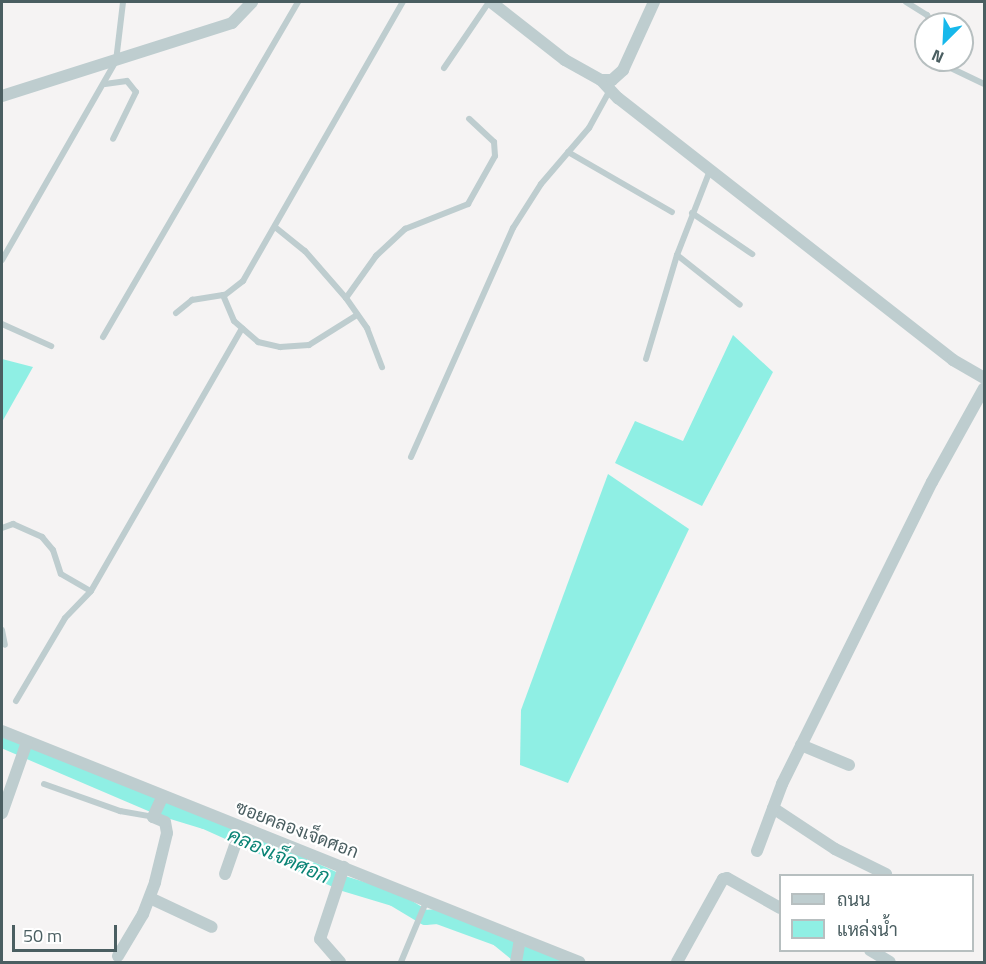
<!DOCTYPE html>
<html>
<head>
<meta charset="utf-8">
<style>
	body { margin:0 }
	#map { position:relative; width:986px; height:964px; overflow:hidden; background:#f5f3f3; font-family:"Titillium Web",Sarabun,sans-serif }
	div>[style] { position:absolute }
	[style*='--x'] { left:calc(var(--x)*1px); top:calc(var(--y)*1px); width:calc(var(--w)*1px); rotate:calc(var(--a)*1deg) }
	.water>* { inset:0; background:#8fefe4 }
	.canal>* { height:15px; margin:-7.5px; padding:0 7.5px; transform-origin:7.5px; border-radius:7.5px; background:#8fefe4 }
	.lane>* { height:6px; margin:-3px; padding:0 3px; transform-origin:3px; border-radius:3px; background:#becdcf }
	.street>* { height:12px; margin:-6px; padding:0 6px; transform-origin:6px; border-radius:6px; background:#becdcf }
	span { translate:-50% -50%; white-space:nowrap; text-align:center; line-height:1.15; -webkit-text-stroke:4.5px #fff; paint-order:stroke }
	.street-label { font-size:18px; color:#4a5e61 }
	.water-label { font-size:20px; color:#0b8476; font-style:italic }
	.frame { position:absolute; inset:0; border:3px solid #4a5e61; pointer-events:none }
	.legend { position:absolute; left:779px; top:874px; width:195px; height:78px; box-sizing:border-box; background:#fff; border:2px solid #b7bfc0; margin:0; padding:8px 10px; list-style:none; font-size:18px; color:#4a5e61 }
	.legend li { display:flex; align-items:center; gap:12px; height:30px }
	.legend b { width:30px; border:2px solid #b7bfc0 }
	.north { position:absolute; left:914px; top:12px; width:60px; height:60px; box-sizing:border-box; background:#fff; border:2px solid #b7bfc0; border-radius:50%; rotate:204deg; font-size:16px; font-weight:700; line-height:24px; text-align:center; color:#4a5e61 }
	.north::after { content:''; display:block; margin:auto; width:21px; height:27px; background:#17b8eb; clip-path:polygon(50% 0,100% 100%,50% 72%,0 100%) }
	.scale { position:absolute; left:12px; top:925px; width:105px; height:27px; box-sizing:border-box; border:3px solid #4a5e61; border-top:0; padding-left:8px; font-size:18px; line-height:21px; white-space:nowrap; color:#4a5e61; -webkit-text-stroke:4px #fff; paint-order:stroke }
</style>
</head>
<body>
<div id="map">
	<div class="water">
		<div style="clip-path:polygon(733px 335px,773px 372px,702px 506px,615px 463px,635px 421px,683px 441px)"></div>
		<div style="clip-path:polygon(2px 359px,33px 367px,2px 422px)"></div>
		<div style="clip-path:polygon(608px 474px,689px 529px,568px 783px,520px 765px,521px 710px)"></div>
	</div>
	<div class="canal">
		<div style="--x:2;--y:740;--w:170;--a:23.2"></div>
		<div style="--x:158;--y:807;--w:48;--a:16.9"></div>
		<div style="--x:204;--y:821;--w:152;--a:24"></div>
		<div style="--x:343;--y:883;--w:52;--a:16.7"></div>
		<div style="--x:393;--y:898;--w:37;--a:31"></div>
		<div style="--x:425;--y:917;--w:12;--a:-5"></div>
		<div style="--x:437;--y:916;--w:64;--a:20.1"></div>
		<div style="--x:497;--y:938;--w:27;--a:39"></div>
		<div style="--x:518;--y:955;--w:13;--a:-9"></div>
		<div style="--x:531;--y:953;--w:25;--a:21"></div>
	</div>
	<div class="lane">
		<div style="--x:906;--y:2;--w:25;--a:32"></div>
		<div style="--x:927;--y:15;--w:10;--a:61"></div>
		<div style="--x:934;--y:60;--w:55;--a:25.6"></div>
		<div style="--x:444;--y:68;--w:80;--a:-55.7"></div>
		<div style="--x:105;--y:84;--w:22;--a:-8"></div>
		<div style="--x:127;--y:81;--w:14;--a:51"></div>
		<div style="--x:136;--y:92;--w:52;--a:116.1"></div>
		<div style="--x:568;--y:152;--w:120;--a:30"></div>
		<div style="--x:692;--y:213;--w:73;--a:34.3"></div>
		<div style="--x:275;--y:227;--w:38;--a:39"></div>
		<div style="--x:305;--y:251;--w:62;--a:48.9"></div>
		<div style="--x:346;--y:298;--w:37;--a:55"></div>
		<div style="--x:367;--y:328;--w:42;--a:69"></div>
		<div style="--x:677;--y:255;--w:80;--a:38.4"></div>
		<div style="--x:2;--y:260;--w:229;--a:-60.2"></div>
		<div style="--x:116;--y:61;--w:59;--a:-83.2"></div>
		<div style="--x:223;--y:295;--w:28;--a:67"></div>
		<div style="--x:234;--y:321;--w:32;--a:41"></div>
		<div style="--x:258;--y:342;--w:23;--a:13"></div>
		<div style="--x:280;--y:347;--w:29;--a:-4"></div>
		<div style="--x:309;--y:345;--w:57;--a:-32"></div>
		<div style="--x:346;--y:298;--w:52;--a:-54.5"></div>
		<div style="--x:376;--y:256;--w:40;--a:-43"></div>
		<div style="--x:405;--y:229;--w:68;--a:-21.6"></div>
		<div style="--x:468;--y:204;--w:55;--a:-60.6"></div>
		<div style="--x:495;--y:156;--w:14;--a:-94"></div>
		<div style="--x:494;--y:142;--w:34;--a:-137"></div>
		<div style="--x:176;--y:313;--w:21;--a:-39"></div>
		<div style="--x:192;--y:300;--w:33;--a:-9"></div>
		<div style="--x:225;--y:295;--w:23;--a:-38"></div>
		<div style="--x:243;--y:281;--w:322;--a:-60.2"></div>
		<div style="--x:2;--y:324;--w:54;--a:24.2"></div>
		<div style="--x:103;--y:337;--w:388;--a:-59.8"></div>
		<div style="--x:646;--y:359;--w:109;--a:-73.4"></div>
		<div style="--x:677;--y:255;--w:93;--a:-68.7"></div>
		<div style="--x:411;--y:457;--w:251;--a:-66"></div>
		<div style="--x:513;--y:228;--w:52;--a:-57.5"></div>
		<div style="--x:541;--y:184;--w:74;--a:-49.4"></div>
		<div style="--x:589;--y:128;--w:43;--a:-61.1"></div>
		<div style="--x:2;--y:528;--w:12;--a:-20"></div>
		<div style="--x:13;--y:524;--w:32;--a:24"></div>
		<div style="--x:42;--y:537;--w:17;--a:50"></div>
		<div style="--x:53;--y:550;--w:25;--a:72"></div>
		<div style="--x:61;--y:574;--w:34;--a:30"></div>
		<div style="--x:2;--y:630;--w:15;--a:79"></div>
		<div style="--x:16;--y:701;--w:96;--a:-59.4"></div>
		<div style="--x:65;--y:618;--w:37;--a:-46"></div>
		<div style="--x:91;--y:591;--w:303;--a:-60.1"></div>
		<div style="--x:44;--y:784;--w:81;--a:19.6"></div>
		<div style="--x:120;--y:811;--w:34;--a:10"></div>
		<div style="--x:401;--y:962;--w:65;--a:-67.4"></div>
	</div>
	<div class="street">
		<div style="--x:491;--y:2;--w:94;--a:38.1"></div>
		<div style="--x:565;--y:60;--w:41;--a:29.1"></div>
		<div style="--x:601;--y:80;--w:25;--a:47"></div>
		<div style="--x:618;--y:98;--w:425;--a:38"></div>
		<div style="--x:953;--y:360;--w:36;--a:30"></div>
		<div style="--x:601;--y:80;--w:11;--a:0"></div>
		<div style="--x:612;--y:80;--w:15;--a:-42"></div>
		<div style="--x:623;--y:70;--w:75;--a:-65.5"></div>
		<div style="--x:2;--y:96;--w:241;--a:-17.6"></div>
		<div style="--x:232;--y:23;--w:29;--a:-46"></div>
		<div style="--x:2;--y:731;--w:622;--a:21.82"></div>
		<div style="--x:801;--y:745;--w:52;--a:22.6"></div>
		<div style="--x:773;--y:808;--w:74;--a:33.5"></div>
		<div style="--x:835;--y:849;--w:57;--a:26.1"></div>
		<div style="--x:2;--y:813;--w:75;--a:-70.6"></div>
		<div style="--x:757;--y:851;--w:72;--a:-69.5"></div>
		<div style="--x:782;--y:784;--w:337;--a:-63.6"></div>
		<div style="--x:932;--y:482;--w:107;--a:-61"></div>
		<div style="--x:225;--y:874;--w:49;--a:-70.8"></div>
		<div style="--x:150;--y:898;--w:68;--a:25.1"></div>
		<div style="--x:870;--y:950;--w:23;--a:31"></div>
		<div style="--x:118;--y:956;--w:49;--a:-59.2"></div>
		<div style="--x:143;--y:914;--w:34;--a:-69"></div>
		<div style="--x:155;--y:882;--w:50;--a:-76.2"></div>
		<div style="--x:167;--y:833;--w:11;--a:-100"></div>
		<div style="--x:165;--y:822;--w:13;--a:-157"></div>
		<div style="--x:153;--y:817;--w:23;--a:-65"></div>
		<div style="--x:340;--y:962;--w:30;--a:-131"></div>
		<div style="--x:320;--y:939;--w:76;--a:-71.6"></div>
		<div style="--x:516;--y:962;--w:23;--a:-80"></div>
		<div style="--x:677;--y:962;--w:95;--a:-61"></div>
		<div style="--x:723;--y:879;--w:4;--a:-14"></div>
		<div style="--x:727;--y:878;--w:61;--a:29.5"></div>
	</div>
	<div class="street-label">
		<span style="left:297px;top:830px;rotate:21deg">ซอยคลองเจ็ดศอก</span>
	</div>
	<div class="water-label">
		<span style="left:279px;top:855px;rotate:24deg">คลองเจ็ดศอก</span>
	</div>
	<div class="frame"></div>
	<ul class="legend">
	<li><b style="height:8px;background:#becdcf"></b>ถนน</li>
	<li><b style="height:16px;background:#8fefe4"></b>แหล่งน้ำ</li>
	</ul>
	<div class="north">N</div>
	<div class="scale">50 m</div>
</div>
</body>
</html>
